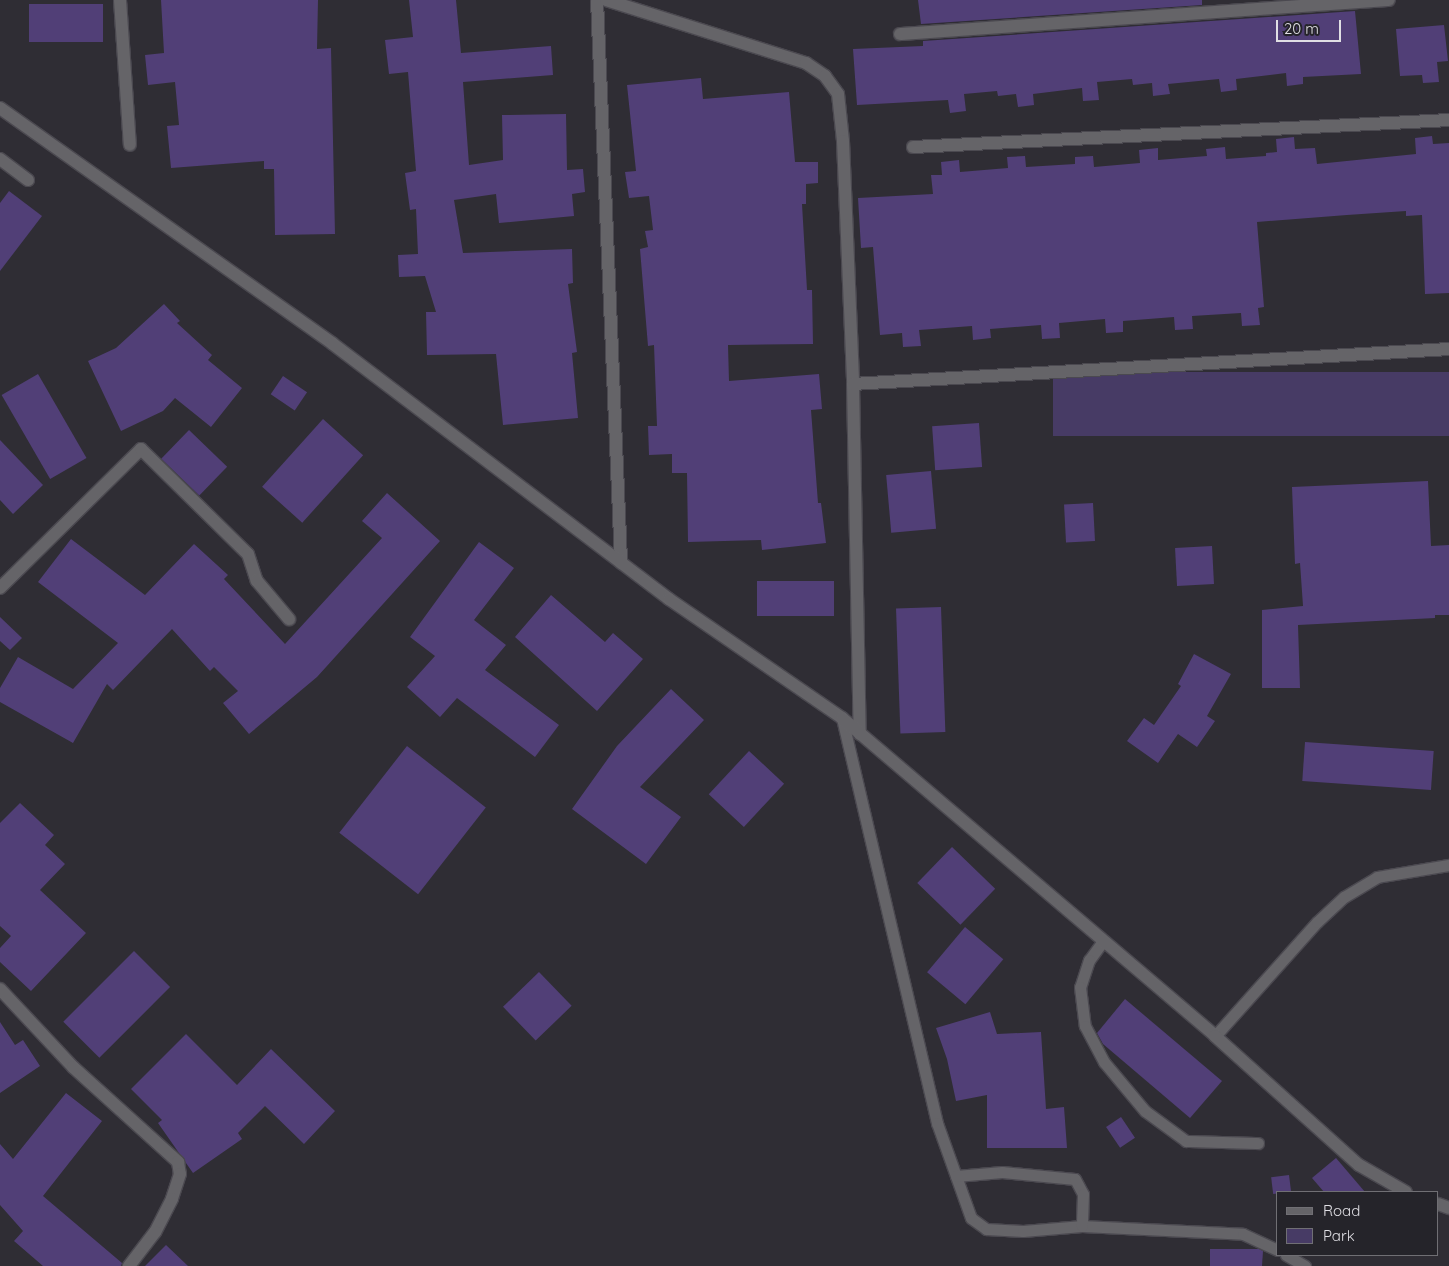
<!DOCTYPE html>
<html>
<head>
<meta charset="utf-8">
<style>
	body { margin:0 }
	#map { position:relative; width:1449px; height:1266px; overflow:hidden; background:#2f2d34; font-family:Quicksand,sans-serif }
	div>[style] { position:absolute }
	[style*='--x'] { left:calc(var(--x)*1px); top:calc(var(--y)*1px); width:calc(var(--w)*1px); rotate:calc(var(--a)*1deg) }
	.green>* { inset:0; background:#473b65; transform-origin:0 0 }
	.building>* { inset:0; background:#513f77; transform-origin:0 0 }
	.roads { filter:drop-shadow(1px 0 #4b4950) drop-shadow(-1px 0 #4b4950) drop-shadow(0 1px #4b4950) drop-shadow(0 -1px #4b4950) }
	.service>* { height:11px; margin:-5.5px; padding:0 5.5px; transform-origin:5.5px; border-radius:5.5px; background:#656468 }
	.minor>* { height:12px; margin:-6px; padding:0 6px; transform-origin:6px; border-radius:6px; background:#656468 }
	span { translate:-50% -50%; white-space:nowrap; text-align:center; line-height:1.15; -webkit-text-stroke:4px #25242a; paint-order:stroke }
	.legend { position:absolute; left:1276px; top:1191px; width:162px; height:65px; box-sizing:border-box; background:#25242a; border:1px solid #706f74; margin:0; padding:6px 9px; list-style:none; font-size:15px; color:#e0dfe4 }
	.legend li { display:flex; align-items:center; gap:10px; height:25px }
	.legend b { width:25px; border:1px solid #706f74 }
	.scale { position:absolute; left:1276px; top:20px; width:65px; height:22px; box-sizing:border-box; border:2px solid #e0dfe4; border-top:0; padding-left:6px; font-size:15px; line-height:18px; white-space:nowrap; color:#e0dfe4; -webkit-text-stroke:4px #25242a; paint-order:stroke }
</style>
</head>
<body>
<div id="map">
	<div class="green">
		<div style="left:1449px;top:372px;width:64px;height:396px;rotate:90deg"></div>
	</div>
	<div class="building">
		<div style="clip-path:polygon(161px 0,318px 0,317px 49px,331px 48px,335px 234px,275px 235px,274px 169px,264px 169px,264px 161px,171px 168px,167px 126px,179px 125px,175px 82px,148px 85px,145px 55px,164px 53px)"></div>
		<div style="clip-path:polygon(409px 0,456px 0,461px 53px,551px 46px,553px 75px,463px 82px,469px 165px,503px 160px,502px 115px,566px 114px,567px 170px,583px 169px,585px 192px,572px 194px,574px 216px,499px 223px,496px 194px,454px 200px,463px 253px,572px 249px,573px 283px,568px 284px,577px 352px,572px 353px,578px 418px,503px 425px,496px 354px,427px 355px,426px 312px,436px 312px,425px 276px,399px 277px,398px 255px,418px 254px,416px 209px,410px 210px,405px 173px,416px 171px,408px 72px,389px 74px,385px 40px,413px 37px)"></div>
		<div style="clip-path:polygon(918px 0,1202px 0,1202px 5px,921px 24px)"></div>
		<div style="left:29px;top:4px;width:74px;height:38px"></div>
		<div style="clip-path:polygon(1355px 11px,1361px 74px,1303px 77px,1303px 84px,1287px 86px,1286px 73px,1236px 79px,1237px 90px,1221px 92px,1219px 79px,1168px 84px,1170px 94px,1153px 96px,1152px 83px,1133px 85px,1132px 79px,1097px 82px,1099px 100px,1083px 101px,1082px 88px,1033px 94px,1034px 105px,1018px 107px,1016px 94px,998px 96px,997px 91px,964px 94px,966px 111px,950px 113px,948px 100px,857px 105px,853px 49px,923px 46px,923px 41px)"></div>
		<div style="clip-path:polygon(1444px 25px,1448px 61px,1437px 62px,1439px 82px,1423px 83px,1422px 75px,1400px 76px,1396px 29px)"></div>
		<div style="clip-path:polygon(701px 78px,703px 99px,789px 92px,795px 162px,818px 162px,818px 183px,806px 184px,806px 204px,802px 204px,807px 290px,812px 290px,813px 344px,728px 345px,729px 381px,819px 374px,822px 409px,811px 410px,818px 503px,821px 503px,826px 543px,762px 550px,761px 540px,688px 542px,687px 473px,672px 473px,672px 454px,649px 455px,648px 426px,657px 426px,654px 345px,648px 346px,640px 249px,648px 247px,645px 231px,653px 230px,649px 196px,629px 198px,625px 172px,636px 171px,627px 85px)"></div>
		<div style="clip-path:polygon(1432px 136px,1433px 144px,1449px 143px,1449px 293px,1425px 294px,1422px 215px,1406px 216px,1406px 211px,1347px 215px,1257px 222px,1264px 307px,1258px 308px,1260px 325px,1242px 326px,1241px 313px,1192px 316px,1193px 329px,1175px 330px,1174px 317px,1123px 321px,1123px 332px,1106px 333px,1105px 319px,1059px 323px,1060px 338px,1042px 339px,1041px 325px,990px 329px,991px 338px,973px 340px,972px 326px,919px 330px,921px 346px,903px 347px,902px 333px,880px 335px,873px 247px,861px 248px,858px 198px,933px 194px,931px 175px,942px 175px,941px 162px,959px 160px,960px 172px,1008px 168px,1007px 157px,1025px 156px,1026px 167px,1075px 164px,1075px 157px,1093px 156px,1094px 167px,1140px 163px,1139px 150px,1158px 148px,1158px 160px,1207px 156px,1206px 149px,1225px 147px,1226px 159px,1266px 156px,1266px 153px,1277px 152px,1276px 139px,1294px 137px,1295px 149px,1315px 148px,1317px 164px,1416px 154px,1415px 138px)"></div>
		<div style="clip-path:polygon(9px 191px,42px 216px,0 271px,0 203px)"></div>
		<div style="clip-path:polygon(164px 304px,180px 321px,177px 323px,212px 355px,208px 360px,242px 388px,211px 427px,175px 398px,163px 411px,121px 431px,88px 361px,116px 348px)"></div>
		<div style="left:38px;top:374px;width:97px;height:42px;rotate:60deg"></div>
		<div style="left:283px;top:376px;width:29px;height:22px;rotate:34deg"></div>
		<div style="left:323px;top:419px;width:54px;height:91px;rotate:42deg"></div>
		<div style="left:979px;top:423px;width:44px;height:47px;rotate:86deg"></div>
		<div style="left:189px;top:430px;width:53px;height:40px;rotate:44deg"></div>
		<div style="clip-path:polygon(0 440px,43px 485px,13px 514px,0 500px)"></div>
		<div style="left:931px;top:471px;width:58px;height:45px;rotate:85deg"></div>
		<div style="clip-path:polygon(1428px 481px,1431px 546px,1449px 545px,1449px 615px,1435px 615px,1435px 618px,1298px 625px,1300px 688px,1262px 688px,1262px 610px,1303px 606px,1300px 563px,1295px 564px,1292px 487px)"></div>
		<div style="clip-path:polygon(387px 493px,440px 541px,317px 677px,249px 734px,223px 703px,238px 691px,214px 667px,210px 671px,172px 629px,113px 690px,107px 684px,73px 743px,0 702px,0 688px,18px 657px,73px 689px,118px 643px,38px 582px,71px 539px,145px 595px,194px 544px,228px 575px,224px 579px,285px 644px,382px 538px,362px 521px)"></div>
		<div style="left:1093px;top:503px;width:38px;height:29px;rotate:87deg"></div>
		<div style="clip-path:polygon(479px 542px,514px 568px,474px 620px,506px 645px,485px 670px,559px 725px,535px 757px,457px 698px,440px 717px,407px 687px,435px 656px,410px 637px)"></div>
		<div style="left:1212px;top:546px;width:38px;height:37px;rotate:87deg"></div>
		<div style="left:757px;top:581px;width:77px;height:35px"></div>
		<div style="clip-path:polygon(551px 595px,605px 642px,613px 633px,643px 659px,597px 711px,515px 637px)"></div>
		<div style="left:941px;top:607px;width:125px;height:45px;rotate:88deg"></div>
		<div style="clip-path:polygon(0 617px,22px 638px,10px 650px,0 641px)"></div>
		<div style="clip-path:polygon(1194px 654px,1231px 674px,1207px 716px,1215px 721px,1197px 747px,1178px 734px,1158px 763px,1127px 741px,1144px 718px,1154px 725px,1181px 686px,1178px 684px)"></div>
		<div style="clip-path:polygon(671px 689px,704px 720px,640px 787px,681px 817px,646px 864px,572px 809px,617px 746px)"></div>
		<div style="left:1305px;top:742px;width:129px;height:39px;rotate:4deg"></div>
		<div style="left:407px;top:746px;width:100px;height:110px;rotate:38deg"></div>
		<div style="left:749px;top:751px;width:48px;height:59px;rotate:43deg"></div>
		<div style="clip-path:polygon(20px 803px,54px 835px,45px 845px,65px 864px,40px 890px,86px 933px,31px 991px,0 962px,0 948px,11px 936px,0 926px,0 823px)"></div>
		<div style="left:952px;top:847px;width:60px;height:50px;rotate:44deg"></div>
		<div style="left:965px;top:927px;width:50px;height:59px;rotate:40deg"></div>
		<div style="left:134px;top:951px;width:51px;height:100px;rotate:45deg"></div>
		<div style="left:539px;top:972px;width:47px;height:50px;rotate:46deg"></div>
		<div style="clip-path:polygon(1125px 999px,1222px 1081px,1190px 1118px,1103px 1044px,1097px 1033px)"></div>
		<div style="clip-path:polygon(990px 1012px,997px 1034px,1041px 1032px,1046px 1109px,1064px 1107px,1067px 1148px,987px 1148px,987px 1095px,956px 1101px,947px 1059px,936px 1028px)"></div>
		<div style="clip-path:polygon(0 1022px,15px 1045px,23px 1040px,40px 1066px,0 1093px)"></div>
		<div style="clip-path:polygon(186px 1034px,237px 1085px,271px 1049px,335px 1111px,304px 1144px,265px 1106px,238px 1133px,242px 1139px,193px 1173px,158px 1123px,162px 1120px,131px 1089px)"></div>
		<div style="clip-path:polygon(66px 1093px,102px 1121px,43px 1196px,122px 1263px,121px 1266px,43px 1266px,14px 1241px,23px 1231px,0 1205px,0 1144px,13px 1159px)"></div>
		<div style="left:1121px;top:1117px;width:25px;height:18px;rotate:56deg"></div>
		<div style="clip-path:polygon(1336px 1158px,1365px 1192px,1324px 1192px,1312px 1178px)"></div>
		<div style="left:1289px;top:1175px;width:17px;height:18px;rotate:83deg"></div>
		<div style="clip-path:polygon(166px 1245px,188px 1266px,145px 1266px)"></div>
		<div style="clip-path:polygon(1210px 1249px,1259px 1249px,1263px 1251px,1262px 1266px,1210px 1266px)"></div>
	</div>
	<div class="roads">
		<div class="service">
			<div style="--x:842;--y:718;--w:416;--a:76.8"></div>
			<div style="--x:937;--y:1123;--w:101;--a:70.3"></div>
			<div style="--x:971;--y:1218;--w:19;--a:36"></div>
			<div style="--x:986;--y:1229;--w:37;--a:3"></div>
			<div style="--x:1023;--y:1231;--w:59;--a:-4.8"></div>
			<div style="--x:1082;--y:1226;--w:161;--a:2.8"></div>
			<div style="--x:1243;--y:1234;--w:38;--a:25"></div>
			<div style="--x:1103;--y:941;--w:24;--a:126"></div>
			<div style="--x:1089;--y:960;--w:28;--a:108"></div>
			<div style="--x:1080;--y:987;--w:39;--a:83"></div>
			<div style="--x:1085;--y:1026;--w:41;--a:62.2"></div>
			<div style="--x:1104;--y:1062;--w:64;--a:50.1"></div>
			<div style="--x:1145;--y:1111;--w:51;--a:36.2"></div>
			<div style="--x:1186;--y:1141;--w:72;--a:1.6"></div>
			<div style="--x:1215;--y:1036;--w:153;--a:-48.2"></div>
			<div style="--x:1317;--y:922;--w:37;--a:-43"></div>
			<div style="--x:1344;--y:897;--w:39;--a:-31"></div>
			<div style="--x:1377;--y:877;--w:73;--a:-9.5"></div>
			<div style="--x:956;--y:1176;--w:46;--a:-5"></div>
			<div style="--x:1002;--y:1172;--w:73;--a:5.5"></div>
			<div style="--x:1075;--y:1179;--w:17;--a:62"></div>
			<div style="--x:1083;--y:1194;--w:32;--a:92"></div>
			<div style="--x:1286;--y:1255;--w:22;--a:30"></div>
		</div>
		<div class="minor">
			<div style="--x:120;--y:0;--w:145;--a:86.1"></div>
			<div style="--x:597;--y:0;--w:563;--a:87.55"></div>
			<div style="--x:606;--y:0;--w:210;--a:17.5"></div>
			<div style="--x:806;--y:63;--w:23;--a:34"></div>
			<div style="--x:825;--y:76;--w:22;--a:54"></div>
			<div style="--x:838;--y:94;--w:47;--a:83.9"></div>
			<div style="--x:843;--y:141;--w:243;--a:87.6"></div>
			<div style="--x:853;--y:384;--w:350;--a:88.9"></div>
			<div style="--x:900;--y:34;--w:490;--a:-4"></div>
			<div style="--x:0;--y:108;--w:408;--a:35.3"></div>
			<div style="--x:333;--y:344;--w:422;--a:37.2"></div>
			<div style="--x:669;--y:599;--w:210;--a:34.5"></div>
			<div style="--x:842;--y:718;--w:490;--a:40.4"></div>
			<div style="--x:1215;--y:1036;--w:193;--a:41.9"></div>
			<div style="--x:1359;--y:1165;--w:54;--a:29.9"></div>
			<div style="--x:913;--y:147;--w:537;--a:-2.88"></div>
			<div style="--x:0;--y:159;--w:35;--a:37"></div>
			<div style="--x:853;--y:384;--w:597;--a:-3.36"></div>
			<div style="--x:0;--y:588;--w:198;--a:-44.6"></div>
			<div style="--x:141;--y:449;--w:150;--a:44.5"></div>
			<div style="--x:248;--y:554;--w:28;--a:72"></div>
			<div style="--x:257;--y:581;--w:50;--a:49.9"></div>
			<div style="--x:0;--y:989;--w:107;--a:46.9"></div>
			<div style="--x:73;--y:1067;--w:142;--a:42.1"></div>
			<div style="--x:178;--y:1162;--w:12;--a:81"></div>
			<div style="--x:180;--y:1174;--w:26;--a:108"></div>
			<div style="--x:172;--y:1199;--w:37;--a:117"></div>
			<div style="--x:155;--y:1232;--w:43;--a:127.4"></div>
			<div style="--x:1438;--y:1204;--w:12;--a:20"></div>
		</div>
	</div>
	<ul class="legend">
	<li><b style="height:6px;background:#656468"></b>Road</li>
	<li><b style="height:14px;background:#473b65"></b>Park</li>
	</ul>
	<div class="scale">20 m</div>
</div>
</body>
</html>
